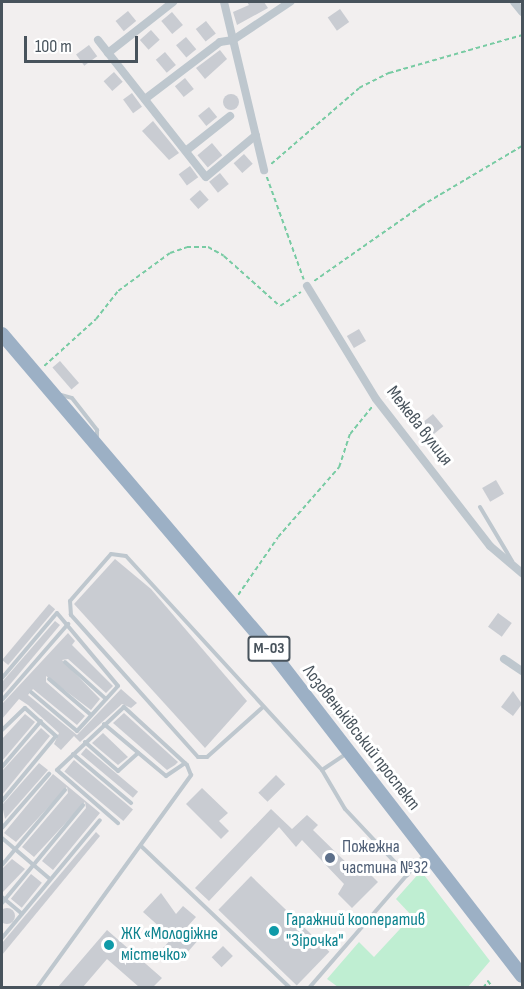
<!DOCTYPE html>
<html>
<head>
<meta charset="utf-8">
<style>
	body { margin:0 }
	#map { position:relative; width:524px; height:989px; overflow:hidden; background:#f2efef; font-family:"Sofia Sans Condensed",sans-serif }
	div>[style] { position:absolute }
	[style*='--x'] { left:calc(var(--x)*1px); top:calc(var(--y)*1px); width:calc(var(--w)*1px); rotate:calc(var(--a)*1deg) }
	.green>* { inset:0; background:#bfeed2 }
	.building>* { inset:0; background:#c9ccd2; transform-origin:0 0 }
	.round { border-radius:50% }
	.path>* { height:1.5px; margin-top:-0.75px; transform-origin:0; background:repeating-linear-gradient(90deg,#78cba3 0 4.5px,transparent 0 7.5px) }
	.service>* { height:4px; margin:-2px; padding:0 2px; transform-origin:2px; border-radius:2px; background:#bec7ce }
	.minor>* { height:8px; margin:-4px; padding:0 4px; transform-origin:4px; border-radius:4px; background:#bec7ce }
	.trunk>* { height:14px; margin:-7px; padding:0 7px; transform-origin:7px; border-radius:7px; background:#9cb0c5 }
	.dots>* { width:16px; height:16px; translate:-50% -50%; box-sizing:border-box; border:3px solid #fff; border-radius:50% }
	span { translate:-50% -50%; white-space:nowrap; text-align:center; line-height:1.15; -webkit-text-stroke:6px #fff; paint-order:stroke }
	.shield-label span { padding:2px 4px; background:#fff; border:2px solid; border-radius:4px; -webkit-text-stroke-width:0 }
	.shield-label { font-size:16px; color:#48535c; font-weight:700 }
	.street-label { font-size:18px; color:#48535c }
	.service-label { font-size:18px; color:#4e5e75 }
	.left { translate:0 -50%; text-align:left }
	.culture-label { font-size:18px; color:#0d838f }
	.frame { position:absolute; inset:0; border:3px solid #48535c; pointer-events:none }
	.scale { position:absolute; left:24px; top:36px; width:114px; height:27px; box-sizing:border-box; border:3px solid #48535c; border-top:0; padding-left:8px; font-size:18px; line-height:21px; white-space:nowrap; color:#48535c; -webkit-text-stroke:4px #fff; paint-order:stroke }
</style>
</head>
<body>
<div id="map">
	<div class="green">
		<div style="clip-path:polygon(421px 871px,490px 961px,468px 987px,338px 987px,327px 979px,359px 942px,374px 957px,412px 916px,396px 899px)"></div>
	</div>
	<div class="building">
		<div style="clip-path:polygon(247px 2px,264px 2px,268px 8px,237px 25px,233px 12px,249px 5px)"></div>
		<div style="left:340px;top:9px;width:16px;height:15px;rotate:55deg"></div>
		<div style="left:128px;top:11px;width:13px;height:16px;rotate:51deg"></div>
		<div style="left:172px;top:12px;width:17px;height:14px;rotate:50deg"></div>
		<div style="left:206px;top:21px;width:16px;height:13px;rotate:52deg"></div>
		<div style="left:151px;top:30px;width:13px;height:15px;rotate:48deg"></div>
		<div style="left:186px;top:37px;width:16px;height:13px;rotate:50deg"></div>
		<div style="left:89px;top:45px;width:14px;height:16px;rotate:54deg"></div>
		<div style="clip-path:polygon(220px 50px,227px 59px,205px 79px,196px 68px)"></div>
		<div style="left:165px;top:52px;width:17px;height:12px;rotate:50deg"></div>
		<div style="left:114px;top:72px;width:13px;height:14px;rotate:48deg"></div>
		<div style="left:185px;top:78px;width:14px;height:13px;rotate:51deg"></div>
		<div style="left:132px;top:93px;width:17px;height:11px;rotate:54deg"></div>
		<div class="round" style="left:223px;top:94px;width:16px;height:16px"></div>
		<div style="left:209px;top:107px;width:13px;height:14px;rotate:51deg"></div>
		<div style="clip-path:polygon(153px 121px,179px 153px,169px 160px,142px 131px)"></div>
		<div style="left:212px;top:143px;width:16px;height:19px;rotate:50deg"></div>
		<div style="left:244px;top:154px;width:13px;height:14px;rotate:48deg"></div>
		<div style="left:190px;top:166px;width:14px;height:14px;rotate:54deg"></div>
		<div style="left:220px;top:173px;width:14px;height:14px;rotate:51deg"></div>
		<div style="left:200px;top:190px;width:13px;height:14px;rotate:48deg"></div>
		<div style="left:359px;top:329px;width:14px;height:14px;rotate:60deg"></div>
		<div style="left:60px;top:361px;width:29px;height:10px;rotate:49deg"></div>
		<div style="left:433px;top:414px;width:16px;height:13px;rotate:50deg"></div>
		<div style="left:496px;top:480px;width:16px;height:16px;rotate:60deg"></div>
		<div style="clip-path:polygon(115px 559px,151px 589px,247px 701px,205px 748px,74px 604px)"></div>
		<div style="left:49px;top:604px;width:8px;height:73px;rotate:40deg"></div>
		<div style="left:498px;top:613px;width:17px;height:17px;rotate:36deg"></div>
		<div style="clip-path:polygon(55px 621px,60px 625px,2px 694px,2px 682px)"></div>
		<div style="clip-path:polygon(68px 633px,75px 641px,72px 645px,113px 686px,106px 693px,68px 659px,62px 660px,100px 699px,91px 710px,46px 676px,46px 682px,85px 716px,77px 725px,33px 689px,28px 695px,77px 735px,121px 689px,137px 703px,131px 708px,122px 704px,80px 742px,74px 736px,61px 750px,54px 744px,59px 733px,28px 705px,19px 699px,2px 719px,2px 704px)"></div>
		<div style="clip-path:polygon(513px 691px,522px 704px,513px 716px,501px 707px)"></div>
		<div style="clip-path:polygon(124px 713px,178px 762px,175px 765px,167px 770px,113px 723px)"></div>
		<div style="clip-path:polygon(25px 714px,35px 722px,2px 761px,2px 739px)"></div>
		<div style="clip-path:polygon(41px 728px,50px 736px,2px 795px,2px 771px)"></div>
		<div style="clip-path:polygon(103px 733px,128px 757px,118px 765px,92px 743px)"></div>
		<div style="left:86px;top:748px;width:68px;height:8px;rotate:40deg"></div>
		<div style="left:74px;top:760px;width:77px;height:15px;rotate:40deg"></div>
		<div style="clip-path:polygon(39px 763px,48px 770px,5px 819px,2px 805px)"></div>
		<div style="clip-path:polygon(53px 774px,100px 813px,53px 870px,42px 861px,86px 808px,85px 802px,34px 857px,22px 847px,68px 793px,67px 787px,16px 842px,4px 833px)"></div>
		<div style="left:276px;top:775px;width:13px;height:25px;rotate:45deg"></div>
		<div style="clip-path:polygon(202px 788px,228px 813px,219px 821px,229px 831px,221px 839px,186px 804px)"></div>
		<div style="clip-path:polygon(271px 809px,292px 829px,307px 815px,318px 825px,313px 830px,359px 875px,365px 869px,378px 882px,352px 908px,338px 894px,344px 884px,302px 840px,296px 847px,279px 827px,209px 901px,195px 888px)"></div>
		<div style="clip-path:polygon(96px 832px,100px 836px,2px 955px,2px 943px)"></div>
		<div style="clip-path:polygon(12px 859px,25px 869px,2px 893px,2px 869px)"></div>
		<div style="left:31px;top:874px;width:14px;height:32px;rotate:39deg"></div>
		<div style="left:251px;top:876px;width:109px;height:47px;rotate:44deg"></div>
		<div style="clip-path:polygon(161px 893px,176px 914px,183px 906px,196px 917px,187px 927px,200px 938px,179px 962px,163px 948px,172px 938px,143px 912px)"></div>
		<div class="round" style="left:-1px;top:908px;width:16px;height:16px"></div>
		<div style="clip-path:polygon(107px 930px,162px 978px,153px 987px,139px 987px,107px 959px,83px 987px,58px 987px)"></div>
		<div style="left:223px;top:946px;width:14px;height:16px;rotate:45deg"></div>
	</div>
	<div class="path">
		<div style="--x:271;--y:164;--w:116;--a:-40.8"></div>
		<div style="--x:359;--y:88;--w:34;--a:-27"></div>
		<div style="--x:389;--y:73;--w:138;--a:-15.9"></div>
		<div style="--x:267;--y:177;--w:109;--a:70.2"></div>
		<div style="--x:314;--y:281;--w:131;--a:-35"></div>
		<div style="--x:421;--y:206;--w:117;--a:-30.7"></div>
		<div style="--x:44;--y:366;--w:70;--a:-42.1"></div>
		<div style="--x:96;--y:319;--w:36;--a:-52"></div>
		<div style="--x:118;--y:291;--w:64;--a:-36.2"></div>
		<div style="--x:170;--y:253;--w:18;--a:-19"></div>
		<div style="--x:187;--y:247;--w:21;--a:0"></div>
		<div style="--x:208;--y:247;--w:18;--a:29"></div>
		<div style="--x:224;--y:256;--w:75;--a:41.8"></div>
		<div style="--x:280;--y:306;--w:25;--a:-34"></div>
		<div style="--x:238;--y:595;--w:70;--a:-55.4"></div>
		<div style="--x:278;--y:537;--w:93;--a:-48.9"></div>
		<div style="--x:339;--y:467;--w:35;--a:-72"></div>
		<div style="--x:350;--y:434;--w:35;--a:-51"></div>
		<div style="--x:483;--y:988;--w:9;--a:-54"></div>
		<div style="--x:488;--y:981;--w:9;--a:54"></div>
	</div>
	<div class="service">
		<div style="--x:61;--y:395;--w:11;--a:15"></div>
		<div style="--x:72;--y:398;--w:41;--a:52"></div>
		<div style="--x:97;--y:430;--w:9;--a:90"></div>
		<div style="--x:480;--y:507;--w:63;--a:59.3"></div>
		<div style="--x:65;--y:662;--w:55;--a:42.1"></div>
		<div style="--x:2;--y:678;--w:85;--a:-49.8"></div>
		<div style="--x:57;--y:613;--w:95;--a:50.1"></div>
		<div style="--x:118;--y:686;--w:61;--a:132.3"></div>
		<div style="--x:77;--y:731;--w:60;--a:-139.7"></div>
		<div style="--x:49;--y:679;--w:55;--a:40.6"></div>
		<div style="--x:2;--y:700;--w:101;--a:-49"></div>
		<div style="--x:263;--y:707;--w:75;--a:138.2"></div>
		<div style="--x:207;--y:757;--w:9;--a:180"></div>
		<div style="--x:198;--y:757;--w:191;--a:-131.8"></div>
		<div style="--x:71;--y:615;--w:14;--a:-94"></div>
		<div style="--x:70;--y:601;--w:62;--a:-48.9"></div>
		<div style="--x:111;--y:554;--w:15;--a:8"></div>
		<div style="--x:126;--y:556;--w:290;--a:47.5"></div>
		<div style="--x:322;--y:770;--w:45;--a:59.5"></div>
		<div style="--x:345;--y:809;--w:91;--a:46.8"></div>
		<div style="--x:104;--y:724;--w:81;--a:40"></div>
		<div style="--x:166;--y:776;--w:23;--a:-34"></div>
		<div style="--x:2;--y:730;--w:32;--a:-44"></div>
		<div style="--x:25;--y:708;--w:42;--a:42.1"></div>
		<div style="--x:56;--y:736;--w:85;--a:129.7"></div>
		<div style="--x:85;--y:742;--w:44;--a:41.3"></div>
		<div style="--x:118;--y:771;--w:27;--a:-42"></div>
		<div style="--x:73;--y:754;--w:76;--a:40.2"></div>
		<div style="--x:2;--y:767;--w:60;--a:-49.7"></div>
		<div style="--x:322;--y:770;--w:29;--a:-34"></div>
		<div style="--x:2;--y:828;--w:72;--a:-49"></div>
		<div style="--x:2;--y:838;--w:63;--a:40.5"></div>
		<div style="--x:141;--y:846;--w:206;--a:43.6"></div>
		<div style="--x:2;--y:865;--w:98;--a:-50"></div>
		<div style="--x:2;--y:897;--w:26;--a:40"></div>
		<div style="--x:2;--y:903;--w:127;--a:-50.4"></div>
		<div style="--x:2;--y:938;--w:153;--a:-50.3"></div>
		<div style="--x:37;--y:988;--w:263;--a:-54.1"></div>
		<div style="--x:191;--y:775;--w:11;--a:-112"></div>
		<div style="--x:187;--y:765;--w:86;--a:-137.4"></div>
		<div style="--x:124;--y:707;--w:92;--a:136.8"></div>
		<div style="--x:57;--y:770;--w:81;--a:41"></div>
		<div style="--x:309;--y:988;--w:177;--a:-49.1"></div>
	</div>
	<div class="minor">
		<div style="--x:224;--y:2;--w:173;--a:76.6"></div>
		<div style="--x:514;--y:2;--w:13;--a:51"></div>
		<div style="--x:98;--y:40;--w:174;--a:51.8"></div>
		<div style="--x:206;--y:177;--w:65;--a:-40"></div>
		<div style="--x:108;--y:53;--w:83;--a:-38.1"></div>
		<div style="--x:145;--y:99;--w:94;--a:-37.2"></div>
		<div style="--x:220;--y:42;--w:13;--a:-9"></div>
		<div style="--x:233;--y:40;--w:69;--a:-33.7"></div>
		<div style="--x:187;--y:150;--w:55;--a:-38.3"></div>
		<div style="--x:307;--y:286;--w:132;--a:58.6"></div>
		<div style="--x:376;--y:399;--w:186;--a:52.2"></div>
		<div style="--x:490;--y:546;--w:42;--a:40.2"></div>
		<div style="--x:504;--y:659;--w:22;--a:34"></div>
	</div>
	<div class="trunk">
		<div style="--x:2;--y:334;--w:404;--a:49.6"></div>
		<div style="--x:264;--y:642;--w:422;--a:52.3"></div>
	</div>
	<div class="dots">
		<div style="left:330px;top:858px;background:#5c6f8a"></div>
		<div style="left:274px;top:931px;background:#0f9aa8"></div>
		<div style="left:109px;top:945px;background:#0f9aa8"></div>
	</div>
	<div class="shield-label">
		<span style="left:269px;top:649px">М-03</span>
	</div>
	<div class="street-label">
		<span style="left:419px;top:426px;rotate:52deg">Межева вулиця</span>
		<span style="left:361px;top:738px;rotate:52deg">Лозовеньківський проспект</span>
	</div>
	<div class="service-label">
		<span class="left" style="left:342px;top:858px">Пожежна<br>частина №32</span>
	</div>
	<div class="culture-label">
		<span class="left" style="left:286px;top:931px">Гаражний кооператив<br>"Зірочка"</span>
		<span class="left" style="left:121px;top:945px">ЖК «Молодіжне<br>містечко»</span>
	</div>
	<div class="frame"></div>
	<div class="scale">100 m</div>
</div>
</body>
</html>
